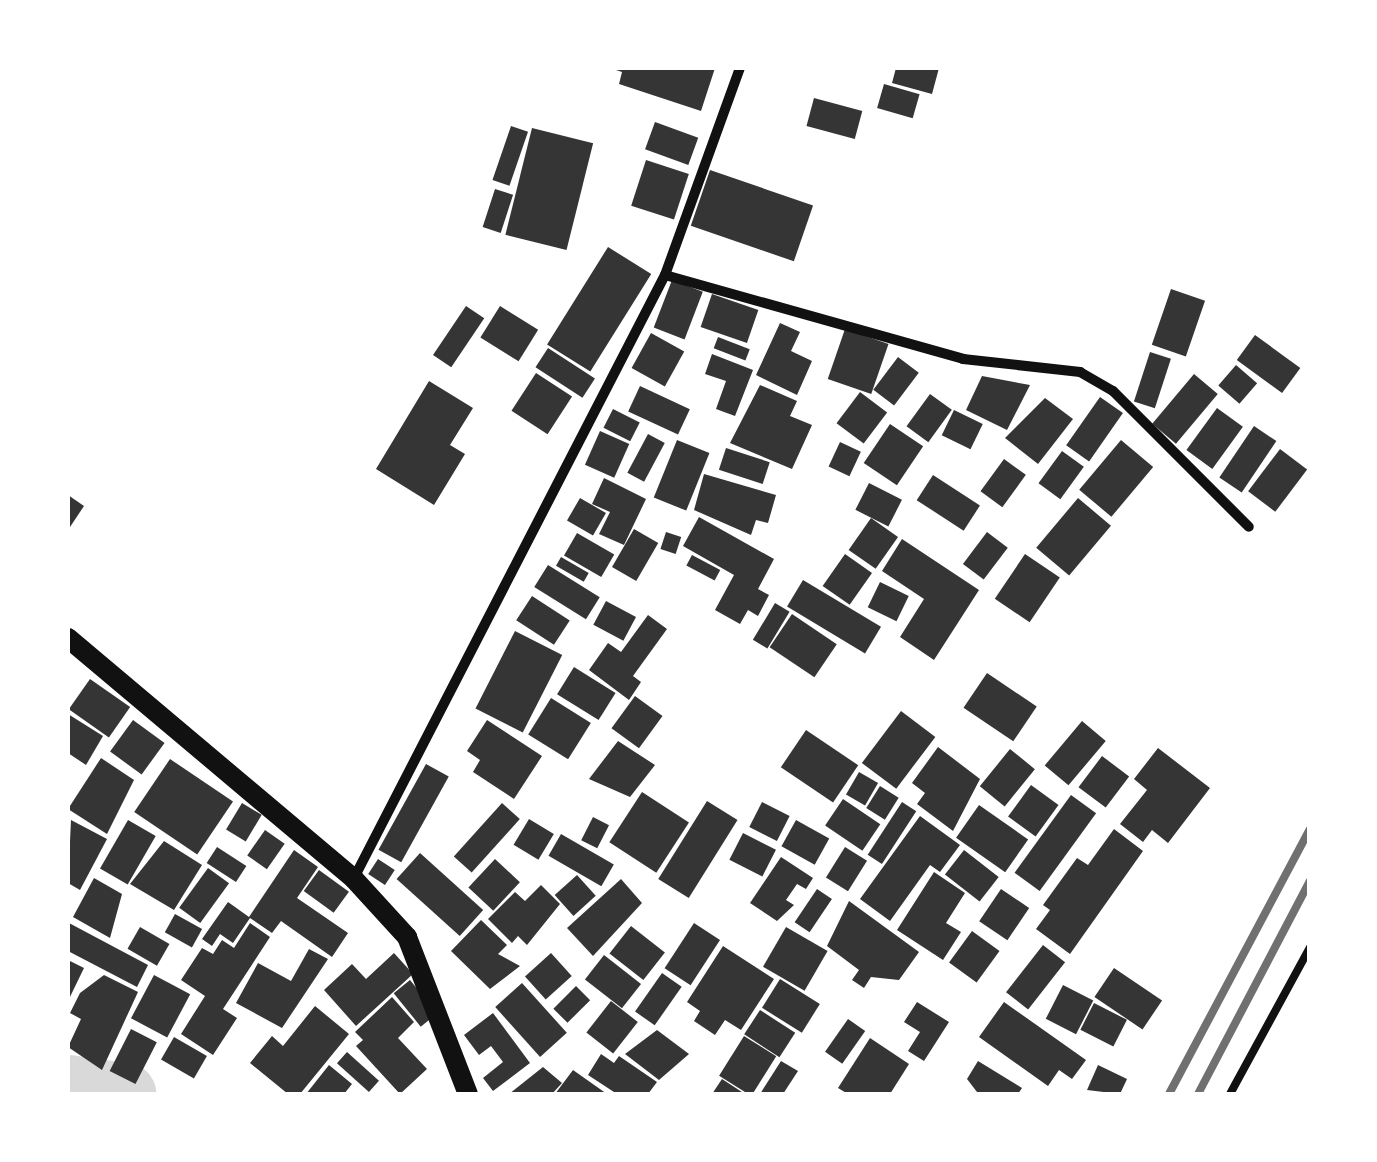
<!DOCTYPE html>
<html>
<head>
<meta charset="utf-8">
<style>
	body { margin:0 }
	#map { position:relative; width:1377px; height:1162px; overflow:hidden; background:#fff; font-family:"Exo 2",sans-serif }
	div>[style] { position:absolute }
	[style*='--x'] { left:calc(var(--x)*1px); top:calc(var(--y)*1px); width:calc(var(--w)*1px); rotate:calc(var(--a)*1deg) }
	.river>* { height:62px; margin:-31px; padding:0 31px; transform-origin:31px; border-radius:31px; background:#d9d9d9 }
	.building>* { inset:0; background:#353535; transform-origin:0 0 }
	.service>* { height:8px; margin:-4px; padding:0 4px; transform-origin:4px; border-radius:4px; background:#111 }
	.minor>* { height:10px; margin:-5px; padding:0 5px; transform-origin:5px; border-radius:5px; background:#111 }
	.secondary>* { height:20px; margin:-10px; padding:0 10px; transform-origin:10px; border-radius:10px; background:#111 }
	.rail>* { height:8px; margin:-4px; padding:0 4px; transform-origin:4px; border-radius:4px; background:#707070 }
	span { translate:-50% -50%; white-space:nowrap; text-align:center; line-height:1.15; -webkit-text-stroke:9px #fff; paint-order:stroke }
	.frame { position:absolute; inset:0; border:70px solid #fff; pointer-events:none }
</style>
</head>
<body>
<div id="map">
	<div class="river">
		<div style="--x:68;--y:1086;--w:58;--a:8"></div>
	</div>
	<div class="building">
		<div style="clip-path:polygon(610px 68px,715px 68px,701px 111px,619px 84px,622px 72px)"></div>
		<div style="clip-path:polygon(896px 68px,939px 68px,932px 94px,892px 83px)"></div>
		<div style="left:884px;top:84px;width:37px;height:25px;rotate:16deg"></div>
		<div style="left:814px;top:98px;width:50px;height:29px;rotate:15deg"></div>
		<div style="left:655px;top:122px;width:46px;height:29px;rotate:20deg"></div>
		<div style="left:511px;top:126px;width:18px;height:57px;rotate:19deg"></div>
		<div style="left:532px;top:128px;width:63px;height:110px;rotate:14deg"></div>
		<div style="left:646px;top:160px;width:45px;height:48px;rotate:18deg"></div>
		<div style="left:710px;top:170px;width:109px;height:59px;rotate:19deg"></div>
		<div style="left:495px;top:189px;width:19px;height:40px;rotate:18deg"></div>
		<div style="left:608px;top:247px;width:51px;height:115px;rotate:32deg"></div>
		<div style="left:672px;top:280px;width:33px;height:51px;rotate:21deg"></div>
		<div style="left:1171px;top:289px;width:36px;height:59px;rotate:19deg"></div>
		<div style="left:712px;top:294px;width:49px;height:35px;rotate:19deg"></div>
		<div style="left:466px;top:306px;width:22px;height:59px;rotate:34deg"></div>
		<div style="left:500px;top:306px;width:45px;height:37px;rotate:32deg"></div>
		<div style="clip-path:polygon(780px 323px,800px 332px,791px 351px,812px 361px,797px 395px,756px 375px)"></div>
		<div style="left:845px;top:329px;width:46px;height:53px;rotate:19deg"></div>
		<div style="left:651px;top:333px;width:38px;height:40px;rotate:29deg"></div>
		<div style="left:1255px;top:335px;width:56px;height:31px;rotate:36deg"></div>
		<div style="left:718px;top:337px;width:34px;height:12px;rotate:21deg"></div>
		<div style="left:548px;top:348px;width:56px;height:23px;rotate:33deg"></div>
		<div style="left:1150px;top:352px;width:22px;height:52px;rotate:18deg"></div>
		<div style="clip-path:polygon(712px 354px,753px 370px,735px 416px,716px 409px,726px 381px,705px 374px)"></div>
		<div style="left:898px;top:357px;width:26px;height:41px;rotate:37deg"></div>
		<div style="left:1236px;top:365px;width:28px;height:27px;rotate:41deg"></div>
		<div style="left:536px;top:373px;width:43px;height:45px;rotate:33deg"></div>
		<div style="left:1194px;top:374px;width:31px;height:65px;rotate:40deg"></div>
		<div style="clip-path:polygon(982px 376px,1030px 385px,1007px 430px,966px 410px)"></div>
		<div style="clip-path:polygon(429px 381px,473px 408px,450px 445px,465px 454px,434px 505px,376px 469px)"></div>
		<div style="clip-path:polygon(760px 385px,797px 401px,790px 416px,812px 425px,792px 469px,730px 443px)"></div>
		<div style="left:640px;top:386px;width:55px;height:28px;rotate:25deg"></div>
		<div style="left:860px;top:392px;width:34px;height:39px;rotate:37deg"></div>
		<div style="left:930px;top:394px;width:27px;height:40px;rotate:36deg"></div>
		<div style="left:1100px;top:397px;width:28px;height:59px;rotate:35deg"></div>
		<div style="clip-path:polygon(1045px 398px,1073px 419px,1038px 464px,1005px 438px)"></div>
		<div style="left:1217px;top:408px;width:32px;height:52px;rotate:36deg"></div>
		<div style="left:613px;top:409px;width:30px;height:21px;rotate:27deg"></div>
		<div style="left:954px;top:410px;width:32px;height:28px;rotate:26deg"></div>
		<div style="left:890px;top:424px;width:40px;height:47px;rotate:34deg"></div>
		<div style="left:1254px;top:426px;width:27px;height:62px;rotate:34deg"></div>
		<div style="left:600px;top:431px;width:32px;height:37px;rotate:24deg"></div>
		<div style="left:648px;top:434px;width:19px;height:44px;rotate:28deg"></div>
		<div style="left:677px;top:440px;width:35px;height:62px;rotate:22deg"></div>
		<div style="left:1121px;top:440px;width:42px;height:65px;rotate:40deg"></div>
		<div style="left:840px;top:442px;width:23px;height:27px;rotate:25deg"></div>
		<div style="left:726px;top:448px;width:46px;height:23px;rotate:18deg"></div>
		<div style="left:1280px;top:449px;width:34px;height:53px;rotate:37deg"></div>
		<div style="left:1062px;top:451px;width:27px;height:40px;rotate:36deg"></div>
		<div style="left:1004px;top:459px;width:27px;height:40px;rotate:36deg"></div>
		<div style="clip-path:polygon(704px 474px,776px 495px,768px 523px,756px 520px,751px 535px,694px 510px)"></div>
		<div style="left:933px;top:475px;width:56px;height:30px;rotate:33deg"></div>
		<div style="clip-path:polygon(604px 478px,646px 499px,624px 545px,599px 534px,610px 512px,592px 504px)"></div>
		<div style="left:869px;top:483px;width:37px;height:30px;rotate:27deg"></div>
		<div style="clip-path:polygon(68px 495px,84px 506px,68px 530px)"></div>
		<div style="left:580px;top:498px;width:30px;height:26px;rotate:30deg"></div>
		<div style="left:1078px;top:498px;width:43px;height:65px;rotate:40deg"></div>
		<div style="clip-path:polygon(699px 517px,774px 559px,758px 589px,769px 595px,758px 616px,748px 610px,740px 624px,715px 610px,734px 575px,683px 546px)"></div>
		<div style="left:871px;top:518px;width:33px;height:39px;rotate:35deg"></div>
		<div style="left:634px;top:529px;width:28px;height:44px;rotate:30deg"></div>
		<div style="left:666px;top:532px;width:16px;height:18px;rotate:18deg"></div>
		<div style="left:987px;top:532px;width:26px;height:40px;rotate:37deg"></div>
		<div style="left:577px;top:533px;width:43px;height:26px;rotate:30deg"></div>
		<div style="clip-path:polygon(902px 539px,979px 590px,934px 660px,900px 637px,924px 599px,882px 571px)"></div>
		<div style="left:845px;top:554px;width:33px;height:39px;rotate:35deg"></div>
		<div style="left:1025px;top:554px;width:42px;height:54px;rotate:34deg"></div>
		<div style="left:692px;top:555px;width:32px;height:12px;rotate:28deg"></div>
		<div style="left:561px;top:557px;width:32px;height:10px;rotate:30deg"></div>
		<div style="left:548px;top:565px;width:61px;height:26px;rotate:32deg"></div>
		<div style="left:803px;top:580px;width:91px;height:31px;rotate:31deg"></div>
		<div style="left:880px;top:582px;width:32px;height:28px;rotate:26deg"></div>
		<div style="left:532px;top:596px;width:45px;height:29px;rotate:33deg"></div>
		<div style="left:606px;top:601px;width:34px;height:27px;rotate:28deg"></div>
		<div style="left:775px;top:603px;width:17px;height:43px;rotate:31deg"></div>
		<div style="left:792px;top:614px;width:54px;height:40px;rotate:34deg"></div>
		<div style="clip-path:polygon(648px 615px,667px 629px,633px 676px,641px 682px,629px 700px,589px 670px,608px 643px,621px 652px)"></div>
		<div style="left:515px;top:631px;width:53px;height:87px;rotate:27deg"></div>
		<div style="left:574px;top:667px;width:49px;height:32px;rotate:32deg"></div>
		<div style="left:987px;top:673px;width:60px;height:42px;rotate:34deg"></div>
		<div style="left:90px;top:679px;width:49px;height:37px;rotate:35deg"></div>
		<div style="left:635px;top:696px;width:34px;height:40px;rotate:36deg"></div>
		<div style="left:551px;top:698px;width:47px;height:43px;rotate:32deg"></div>
		<div style="left:901px;top:711px;width:43px;height:65px;rotate:37deg"></div>
		<div style="clip-path:polygon(68px 714px,103px 736px,86px 765px,68px 753px)"></div>
		<div style="left:133px;top:720px;width:39px;height:39px;rotate:36deg"></div>
		<div style="clip-path:polygon(487px 720px,542px 756px,514px 799px,473px 772px,480px 760px,467px 751px)"></div>
		<div style="left:1082px;top:721px;width:31px;height:58px;rotate:40deg"></div>
		<div style="left:806px;top:730px;width:63px;height:45px;rotate:34deg"></div>
		<div style="clip-path:polygon(618px 741px,655px 765px,630px 797px,589px 779px)"></div>
		<div style="clip-path:polygon(938px 747px,980px 779px,953px 831px,917px 804px,925px 793px,912px 783px)"></div>
		<div style="clip-path:polygon(1158px 748px,1210px 788px,1168px 843px,1152px 830px,1143px 842px,1120px 824px,1147px 790px,1134px 779px)"></div>
		<div style="left:1010px;top:749px;width:32px;height:48px;rotate:39deg"></div>
		<div style="left:1102px;top:756px;width:34px;height:39px;rotate:37deg"></div>
		<div style="clip-path:polygon(101px 758px,134px 780px,107px 834px,68px 809px)"></div>
		<div style="left:170px;top:759px;width:76px;height:64px;rotate:34deg"></div>
		<div style="left:426px;top:764px;width:26px;height:98px;rotate:29deg"></div>
		<div style="left:859px;top:772px;width:22px;height:26px;rotate:30deg"></div>
		<div style="left:1031px;top:785px;width:34px;height:39px;rotate:36deg"></div>
		<div style="left:880px;top:786px;width:22px;height:26px;rotate:32deg"></div>
		<div style="left:642px;top:792px;width:56px;height:60px;rotate:33deg"></div>
		<div style="left:1071px;top:795px;width:31px;height:96px;rotate:36deg"></div>
		<div style="left:843px;top:799px;width:45px;height:32px;rotate:34deg"></div>
		<div style="left:707px;top:801px;width:36px;height:92px;rotate:32deg"></div>
		<div style="left:762px;top:802px;width:31px;height:28px;rotate:27deg"></div>
		<div style="left:902px;top:802px;width:17px;height:63px;rotate:33deg"></div>
		<div style="left:242px;top:803px;width:23px;height:31px;rotate:31deg"></div>
		<div style="left:502px;top:803px;width:24px;height:72px;rotate:42deg"></div>
		<div style="left:979px;top:805px;width:60px;height:40px;rotate:35deg"></div>
		<div style="clip-path:polygon(920px 816px,960px 845px,940px 872px,930px 865px,890px 921px,860px 899px)"></div>
		<div style="left:593px;top:817px;width:18px;height:26px;rotate:27deg"></div>
		<div style="left:529px;top:819px;width:29px;height:30px;rotate:31deg"></div>
		<div style="clip-path:polygon(71px 820px,107px 839px,80px 890px,68px 883px)"></div>
		<div style="left:128px;top:820px;width:32px;height:56px;rotate:30deg"></div>
		<div style="left:796px;top:820px;width:38px;height:30px;rotate:29deg"></div>
		<div style="clip-path:polygon(1114px 829px,1143px 851px,1070px 954px,1036px 929px,1050px 910px,1043px 905px,1077px 858px,1088px 865px)"></div>
		<div style="left:265px;top:830px;width:24px;height:31px;rotate:35deg"></div>
		<div style="left:743px;top:833px;width:37px;height:30px;rotate:27deg"></div>
		<div style="left:561px;top:834px;width:61px;height:25px;rotate:30deg"></div>
		<div style="clip-path:polygon(164px 841px,202px 865px,174px 910px,130px 884px)"></div>
		<div style="left:217px;top:847px;width:35px;height:19px;rotate:33deg"></div>
		<div style="left:845px;top:847px;width:26px;height:36px;rotate:32deg"></div>
		<div style="clip-path:polygon(294px 850px,318px 867px,297px 898px,348px 933px,332px 957px,281px 921px,272px 933px,250px 918px,233px 943px,220px 934px,212px 946px,202px 939px,228px 902px,249px 917px)"></div>
		<div style="left:964px;top:850px;width:44px;height:31px;rotate:38deg"></div>
		<div style="left:420px;top:853px;width:85px;height:35px;rotate:42deg"></div>
		<div style="clip-path:polygon(781px 857px,813px 878px,806px 889px,797px 884px,786px 900px,794px 905px,777px 921px,750px 903px)"></div>
		<div style="left:378px;top:859px;width:20px;height:18px;rotate:33deg"></div>
		<div style="left:495px;top:859px;width:34px;height:39px;rotate:43deg"></div>
		<div style="left:208px;top:868px;width:26px;height:49px;rotate:36deg"></div>
		<div style="left:319px;top:870px;width:37px;height:26px;rotate:36deg"></div>
		<div style="clip-path:polygon(934px 872px,965px 893px,946px 923px,961px 932px,943px 960px,897px 930px)"></div>
		<div style="left:577px;top:875px;width:28px;height:30px;rotate:48deg"></div>
		<div style="clip-path:polygon(94px 878px,122px 894px,110px 938px,73px 917px)"></div>
		<div style="clip-path:polygon(621px 879px,642px 903px,593px 956px,567px 928px)"></div>
		<div style="clip-path:polygon(541px 885px,560px 904px,527px 945px,518px 936px,512px 943px,488px 919px,515px 892px,525px 901px)"></div>
		<div style="left:817px;top:889px;width:18px;height:40px;rotate:34deg"></div>
		<div style="left:1001px;top:889px;width:34px;height:39px;rotate:34deg"></div>
		<div style="clip-path:polygon(849px 901px,919px 952px,899px 980px,871px 977px,864px 988px,852px 980px,859px 970px,827px 946px)"></div>
		<div style="left:175px;top:914px;width:31px;height:21px;rotate:29deg"></div>
		<div style="clip-path:polygon(481px 920px,507px 945px,498px 954px,520px 966px,490px 989px,451px 951px)"></div>
		<div style="clip-path:polygon(69px 923px,148px 965px,137px 987px,68px 951px)"></div>
		<div style="clip-path:polygon(250px 923px,270px 937px,223px 1009px,237px 1018px,213px 1055px,181px 1034px,205px 996px,181px 980px,202px 948px,213px 954px,222px 940px,234px 948px)"></div>
		<div style="left:694px;top:923px;width:31px;height:54px;rotate:33deg"></div>
		<div style="left:631px;top:926px;width:43px;height:35px;rotate:38deg"></div>
		<div style="left:140px;top:927px;width:34px;height:25px;rotate:30deg"></div>
		<div style="left:786px;top:927px;width:48px;height:46px;rotate:30deg"></div>
		<div style="left:972px;top:931px;width:34px;height:39px;rotate:36deg"></div>
		<div style="left:1043px;top:945px;width:28px;height:60px;rotate:38deg"></div>
		<div style="clip-path:polygon(723px 946px,774px 979px,741px 1030px,725px 1020px,715px 1035px,694px 1021px,700px 1011px,687px 1002px)"></div>
		<div style="clip-path:polygon(309px 949px,328px 959px,282px 1028px,236px 1003px,258px 963px,291px 981px)"></div>
		<div style="clip-path:polygon(394px 953px,413px 974px,356px 1026px,324px 990px,352px 964px,366px 979px)"></div>
		<div style="left:551px;top:953px;width:31px;height:35px;rotate:48deg"></div>
		<div style="left:604px;top:955px;width:47px;height:31px;rotate:38deg"></div>
		<div style="clip-path:polygon(68px 960px,84px 968px,68px 1001px)"></div>
		<div style="left:1114px;top:968px;width:58px;height:35px;rotate:34deg"></div>
		<div style="left:662px;top:973px;width:24px;height:47px;rotate:35deg"></div>
		<div style="clip-path:polygon(104px 975px,138px 992px,102px 1070px,68px 1047px,81px 1019px,70px 1013px,80px 993px)"></div>
		<div style="left:154px;top:975px;width:41px;height:49px;rotate:28deg"></div>
		<div style="left:780px;top:979px;width:47px;height:34px;rotate:32deg"></div>
		<div style="left:410px;top:980px;width:43px;height:21px;rotate:51deg"></div>
		<div style="left:522px;top:983px;width:67px;height:36px;rotate:48deg"></div>
		<div style="left:1063px;top:985px;width:34px;height:38px;rotate:27deg"></div>
		<div style="left:576px;top:986px;width:20px;height:32px;rotate:45deg"></div>
		<div style="clip-path:polygon(392px 997px,414px 1022px,398px 1038px,427px 1069px,400px 1094px,356px 1046px,363px 1040px,355px 1032px)"></div>
		<div style="left:611px;top:1001px;width:34px;height:40px;rotate:38deg"></div>
		<div style="clip-path:polygon(917px 1002px,949px 1022px,924px 1061px,908px 1051px,920px 1032px,904px 1022px)"></div>
		<div style="clip-path:polygon(1004px 1002px,1086px 1060px,1072px 1079px,1059px 1070px,1048px 1086px,979px 1037px)"></div>
		<div style="left:1094px;top:1003px;width:37px;height:30px;rotate:27deg"></div>
		<div style="clip-path:polygon(315px 1006px,349px 1034px,300px 1094px,288px 1094px,250px 1063px,272px 1036px,283px 1046px)"></div>
		<div style="left:760px;top:1010px;width:42px;height:29px;rotate:33deg"></div>
		<div style="clip-path:polygon(493px 1013px,530px 1063px,493px 1091px,483px 1078px,503px 1062px,491px 1046px,479px 1055px,464px 1035px)"></div>
		<div style="left:848px;top:1019px;width:21px;height:40px;rotate:35deg"></div>
		<div style="left:131px;top:1029px;width:29px;height:47px;rotate:27deg"></div>
		<div style="clip-path:polygon(657px 1030px,689px 1054px,659px 1080px,625px 1054px)"></div>
		<div style="left:744px;top:1036px;width:38px;height:47px;rotate:32deg"></div>
		<div style="left:174px;top:1037px;width:38px;height:26px;rotate:30deg"></div>
		<div style="clip-path:polygon(870px 1038px,909px 1064px,890px 1094px,848px 1094px,838px 1088px)"></div>
		<div style="left:347px;top:1052px;width:43px;height:15px;rotate:42deg"></div>
		<div style="clip-path:polygon(601px 1054px,614px 1063px,619px 1056px,657px 1082px,648px 1094px,617px 1094px,588px 1075px)"></div>
		<div style="clip-path:polygon(781px 1061px,798px 1071px,783px 1094px,760px 1094px)"></div>
		<div style="clip-path:polygon(978px 1061px,1022px 1088px,1018px 1094px,977px 1092px,967px 1079px)"></div>
		<div style="clip-path:polygon(329px 1065px,352px 1084px,344px 1094px,306px 1094px)"></div>
		<div style="clip-path:polygon(1098px 1065px,1127px 1079px,1120px 1094px,1087px 1090px)"></div>
		<div style="clip-path:polygon(543px 1067px,562px 1083px,552px 1094px,509px 1094px)"></div>
		<div style="clip-path:polygon(573px 1070px,607px 1094px,555px 1094px)"></div>
		<div style="clip-path:polygon(722px 1079px,745px 1094px,712px 1094px)"></div>
	</div>
	<div class="service">
		<div style="--x:1230;--y:1094;--w:167;--a:-61.4"></div>
	</div>
	<div class="minor">
		<div style="--x:665;--y:275;--w:310;--a:15.7"></div>
		<div style="--x:963;--y:359;--w:118;--a:6.3"></div>
		<div style="--x:1080;--y:372;--w:38;--a:30"></div>
		<div style="--x:1113;--y:391;--w:192;--a:45"></div>
		<div style="--x:354;--y:878;--w:678;--a:-62.72"></div>
		<div style="--x:665;--y:275;--w:220;--a:-70.1"></div>
	</div>
	<div class="secondary">
		<div style="--x:68;--y:638;--w:374;--a:40.1"></div>
		<div style="--x:354;--y:879;--w:79;--a:47.6"></div>
		<div style="--x:407;--y:937;--w:168;--a:68.8"></div>
	</div>
	<div class="rail">
		<div style="--x:1169;--y:1094;--w:300;--a:-62"></div>
		<div style="--x:1198;--y:1094;--w:241;--a:-62.3"></div>
	</div>
	<div class="frame"></div>
</div>
</body>
</html>
